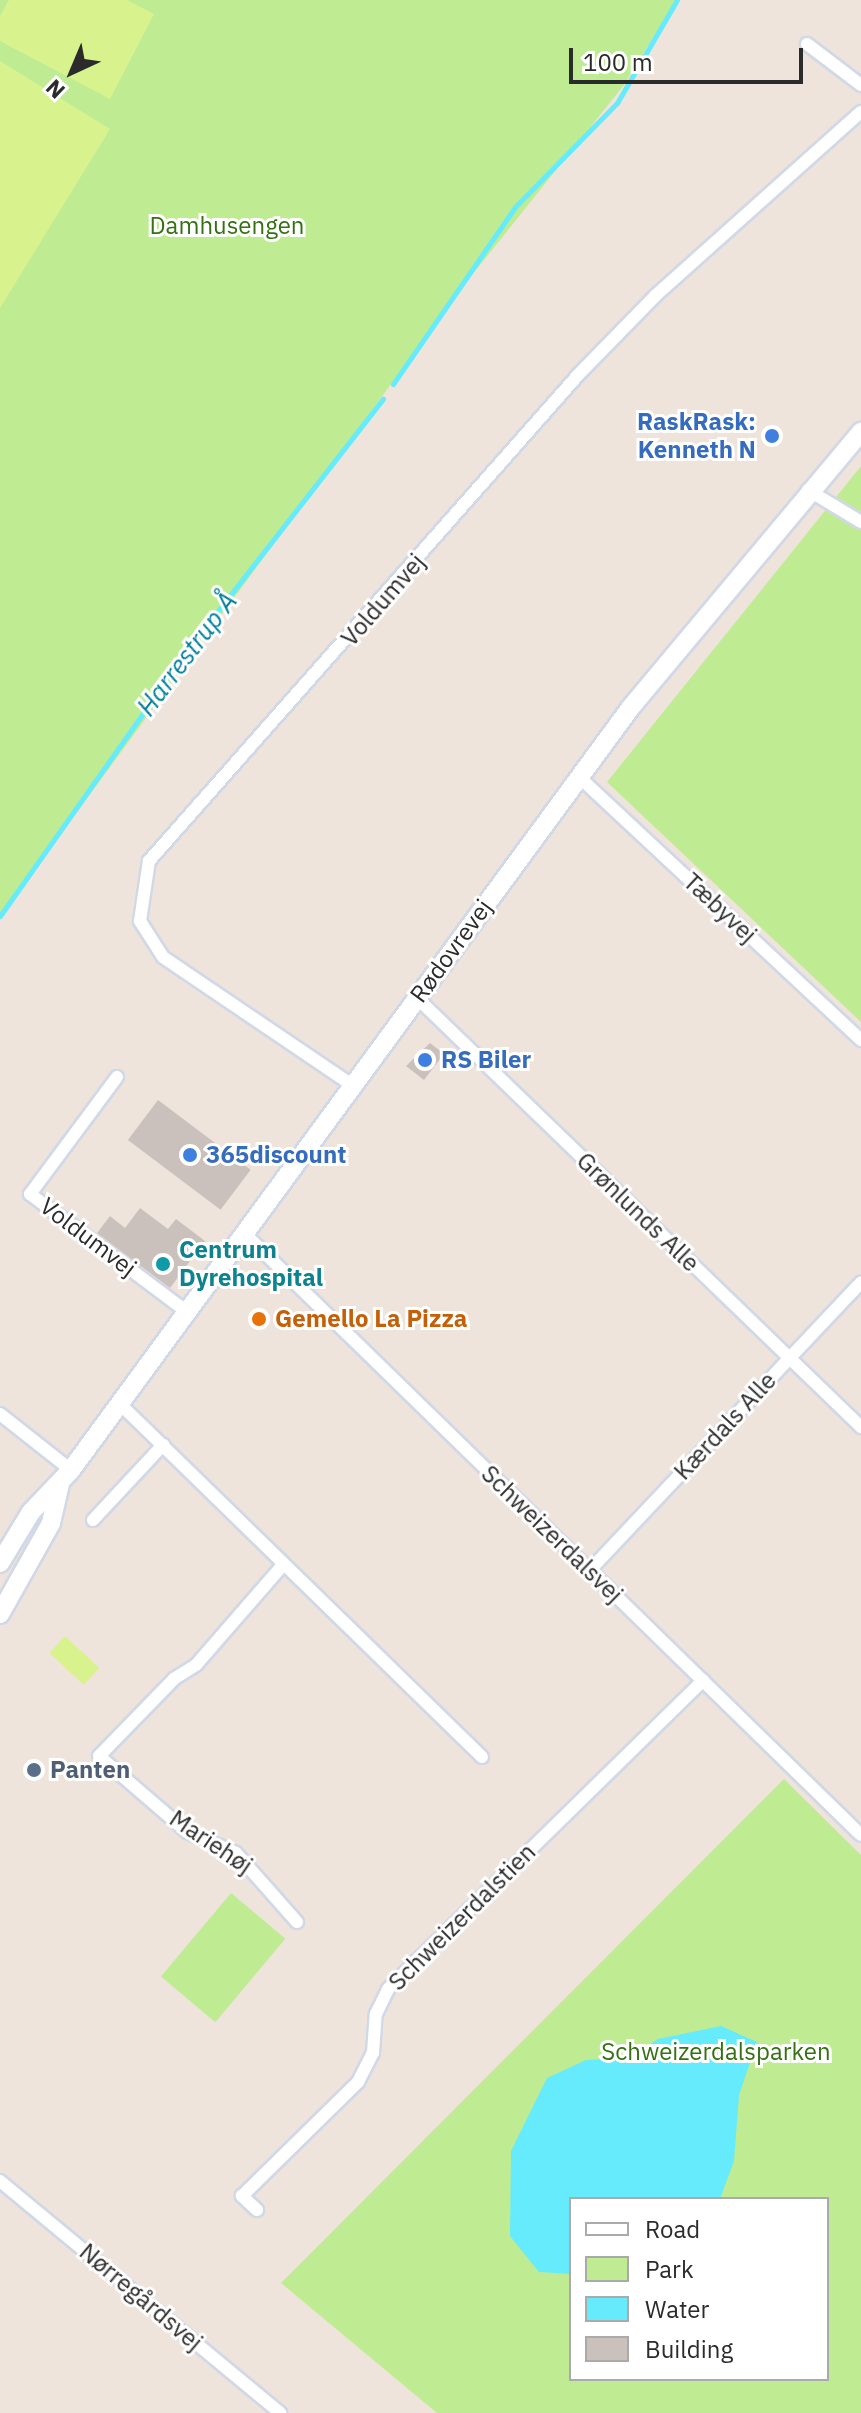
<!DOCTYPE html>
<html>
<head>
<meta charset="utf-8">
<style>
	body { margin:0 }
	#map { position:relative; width:861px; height:2413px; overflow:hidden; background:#efe4dc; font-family:"IBM Plex Sans",sans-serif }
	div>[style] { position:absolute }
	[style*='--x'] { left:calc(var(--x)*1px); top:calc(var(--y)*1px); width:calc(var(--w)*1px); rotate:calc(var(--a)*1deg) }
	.green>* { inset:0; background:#bfeb93; transform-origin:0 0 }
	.pitch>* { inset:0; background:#d8f38e; transform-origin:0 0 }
	.water>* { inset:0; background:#65ebfb }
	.stream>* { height:5px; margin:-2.5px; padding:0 2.5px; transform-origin:2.5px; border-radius:2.5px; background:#65ebfb }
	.building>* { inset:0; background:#cac1bc; transform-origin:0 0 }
	.roads { filter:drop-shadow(2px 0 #d1d8e6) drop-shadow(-2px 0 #d1d8e6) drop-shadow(0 2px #d1d8e6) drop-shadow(0 -2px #d1d8e6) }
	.street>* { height:12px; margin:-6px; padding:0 6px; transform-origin:6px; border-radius:6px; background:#fff }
	.secondary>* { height:18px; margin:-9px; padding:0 9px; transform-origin:9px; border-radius:9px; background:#fff }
	.dots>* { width:22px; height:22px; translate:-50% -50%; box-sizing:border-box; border:4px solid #fff; border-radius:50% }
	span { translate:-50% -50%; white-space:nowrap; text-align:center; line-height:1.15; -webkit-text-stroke:6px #fff; paint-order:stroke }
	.park-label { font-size:24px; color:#357113 }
	.shop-label { font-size:24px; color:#366cbe; font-weight:700 }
	.right { translate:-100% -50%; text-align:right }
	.left { translate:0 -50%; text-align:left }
	.street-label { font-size:24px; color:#2b2b2b }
	.culture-label { font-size:24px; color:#0d838f; font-weight:700 }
	.food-label { font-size:24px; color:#c56008; font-weight:700 }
	.service-label { font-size:24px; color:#4e5e75; font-weight:700 }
	.water-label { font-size:26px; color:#027f9c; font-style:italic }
	.legend { position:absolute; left:569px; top:2197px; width:260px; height:184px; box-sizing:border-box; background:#fff; border:2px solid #aaa; margin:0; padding:10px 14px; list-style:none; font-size:24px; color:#2b2b2b }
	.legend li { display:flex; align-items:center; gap:16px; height:40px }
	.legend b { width:40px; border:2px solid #aaa }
	.north { position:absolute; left:32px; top:32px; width:80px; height:80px; -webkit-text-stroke:6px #fff; paint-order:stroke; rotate:224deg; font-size:22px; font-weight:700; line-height:32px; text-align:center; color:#2b2b2b }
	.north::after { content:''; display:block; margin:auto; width:28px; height:36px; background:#2b2b2b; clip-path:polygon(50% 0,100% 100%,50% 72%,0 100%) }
	.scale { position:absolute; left:569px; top:48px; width:234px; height:36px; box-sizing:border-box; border:4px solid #2b2b2b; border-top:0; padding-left:10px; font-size:24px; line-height:28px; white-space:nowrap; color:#2b2b2b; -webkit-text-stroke:6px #fff; paint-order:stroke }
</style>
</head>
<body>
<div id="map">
	<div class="green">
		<div style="clip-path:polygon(0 0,676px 0,624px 85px,460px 290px,0 917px)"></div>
		<div style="clip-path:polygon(861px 466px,861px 1022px,607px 782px)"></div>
		<div style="clip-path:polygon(evenodd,784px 1779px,861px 1855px,861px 2413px,437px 2413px,281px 2283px,784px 1779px,571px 2199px,827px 2199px,827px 2379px,571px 2379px,571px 2199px)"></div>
		<div style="left:231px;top:1893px;width:71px;height:109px;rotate:40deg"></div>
	</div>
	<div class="pitch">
		<div style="clip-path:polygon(9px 0,127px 0,154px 14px,110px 99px,0 41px,0 16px)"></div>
		<div style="clip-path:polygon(0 61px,110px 129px,0 308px)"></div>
		<div style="left:65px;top:1636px;width:47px;height:23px;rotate:43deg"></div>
	</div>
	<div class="water">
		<div style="clip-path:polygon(721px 2026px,757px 2042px,739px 2095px,734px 2161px,720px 2199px,571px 2199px,571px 2274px,539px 2272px,510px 2236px,511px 2151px,547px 2078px,586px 2060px,629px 2058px,658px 2039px)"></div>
	</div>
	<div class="stream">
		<div style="--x:393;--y:384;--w:215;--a:-55.4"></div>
		<div style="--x:515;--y:207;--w:146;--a:-45.6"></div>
		<div style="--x:617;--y:103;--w:119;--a:-59.8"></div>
		<div style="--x:0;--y:916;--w:328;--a:-54.8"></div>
		<div style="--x:189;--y:648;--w:316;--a:-52.1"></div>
	</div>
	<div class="building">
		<div style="clip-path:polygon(430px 1043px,444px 1054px,424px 1080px,406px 1066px)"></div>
		<div style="left:158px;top:1100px;width:116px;height:50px;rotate:37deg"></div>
		<div style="clip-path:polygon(140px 1208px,168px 1229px,176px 1219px,205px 1241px,170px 1288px,97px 1233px,110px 1216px,125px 1228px)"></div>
	</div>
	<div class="roads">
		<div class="street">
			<div style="--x:807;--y:44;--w:68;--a:37.2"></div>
			<div style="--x:808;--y:490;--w:62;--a:31.1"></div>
			<div style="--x:578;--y:776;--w:387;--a:43"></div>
			<div style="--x:416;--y:997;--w:619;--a:44.02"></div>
			<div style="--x:117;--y:1077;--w:146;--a:126.6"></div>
			<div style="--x:30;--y:1194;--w:195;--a:36.9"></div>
			<div style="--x:352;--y:1085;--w:228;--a:-145.9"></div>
			<div style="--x:163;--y:957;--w:43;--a:-122.6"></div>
			<div style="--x:140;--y:921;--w:61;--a:-81.5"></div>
			<div style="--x:149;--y:861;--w:650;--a:-48.56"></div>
			<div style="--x:579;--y:374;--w:109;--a:-45.7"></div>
			<div style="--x:655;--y:296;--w:276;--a:-41.8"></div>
			<div style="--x:243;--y:1232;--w:863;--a:44.3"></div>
			<div style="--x:119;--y:1403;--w:507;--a:44.28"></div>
			<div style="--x:0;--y:1414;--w:90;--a:38.3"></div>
			<div style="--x:93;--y:1520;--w:103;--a:-47"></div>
			<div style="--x:282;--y:1566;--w:131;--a:131"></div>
			<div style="--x:196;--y:1665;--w:26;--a:148"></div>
			<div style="--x:174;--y:1679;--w:107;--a:134.2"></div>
			<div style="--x:99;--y:1756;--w:116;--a:40.8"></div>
			<div style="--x:187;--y:1832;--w:53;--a:23.2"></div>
			<div style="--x:236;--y:1853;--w:92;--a:48.5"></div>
			<div style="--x:590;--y:1570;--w:395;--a:-46.7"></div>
			<div style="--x:0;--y:2181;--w:364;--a:39.6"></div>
			<div style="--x:257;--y:2210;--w:21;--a:-137"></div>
			<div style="--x:242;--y:2196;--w:163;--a:-44.5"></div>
			<div style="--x:358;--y:2082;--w:33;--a:-63"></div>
			<div style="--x:373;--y:2053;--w:39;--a:-86"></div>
			<div style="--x:376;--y:2014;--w:28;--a:-64"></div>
			<div style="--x:388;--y:1989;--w:441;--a:-44.4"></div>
		</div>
		<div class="secondary">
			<div style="--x:0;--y:1563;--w:60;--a:-58.7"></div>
			<div style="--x:31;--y:1512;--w:58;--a:-46.4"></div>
			<div style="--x:71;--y:1470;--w:946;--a:-53.72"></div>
			<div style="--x:631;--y:707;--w:359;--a:-50.1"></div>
			<div style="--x:0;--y:1614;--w:104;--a:-60.7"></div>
			<div style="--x:51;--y:1523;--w:39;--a:-77"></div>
		</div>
	</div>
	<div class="dots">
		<div style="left:772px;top:436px;background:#3f7fe0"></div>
		<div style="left:425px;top:1060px;background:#3f7fe0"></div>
		<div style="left:190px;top:1155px;background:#3f7fe0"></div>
		<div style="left:163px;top:1264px;background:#0f9aa8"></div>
		<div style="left:259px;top:1319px;background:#e8710a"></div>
		<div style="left:34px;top:1770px;background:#5c6f8a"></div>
	</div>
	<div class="park-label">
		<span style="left:227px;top:226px">Damhusengen</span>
		<span style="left:716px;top:2052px">Schweizerdalsparken</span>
	</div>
	<div class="shop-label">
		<span class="right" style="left:756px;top:436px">RaskRask:<br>Kenneth N</span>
		<span class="left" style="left:441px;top:1060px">RS Biler</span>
		<span class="left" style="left:206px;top:1155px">365discount</span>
	</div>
	<div class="street-label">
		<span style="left:383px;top:600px;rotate:-49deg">Voldumvej</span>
		<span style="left:720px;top:908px;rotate:43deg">Tæbyvej</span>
		<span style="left:451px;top:951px;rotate:-54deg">Rødovrevej</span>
		<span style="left:638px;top:1212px;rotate:44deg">Grønlunds Alle</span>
		<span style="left:88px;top:1237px;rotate:37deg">Voldumvej</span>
		<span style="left:725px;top:1426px;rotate:-47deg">Kærdals Alle</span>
		<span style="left:552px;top:1534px;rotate:44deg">Schweizerdalsvej</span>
		<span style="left:211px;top:1842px;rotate:34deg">Mariehøj</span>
		<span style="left:462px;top:1917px;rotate:-45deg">Schweizerdalstien</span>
		<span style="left:141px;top:2297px;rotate:40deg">Nørregårdsvej</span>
	</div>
	<div class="culture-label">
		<span class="left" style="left:179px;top:1264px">Centrum<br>Dyrehospital</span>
	</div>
	<div class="food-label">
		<span class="left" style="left:275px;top:1319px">Gemello La Pizza</span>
	</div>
	<div class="service-label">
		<span class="left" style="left:50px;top:1770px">Panten</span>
	</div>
	<div class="water-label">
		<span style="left:187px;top:654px;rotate:-53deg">Harrestrup Å</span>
	</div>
	<ul class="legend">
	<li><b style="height:10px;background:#fff"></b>Road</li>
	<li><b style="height:22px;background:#bfeb93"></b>Park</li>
	<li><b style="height:22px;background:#65ebfb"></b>Water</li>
	<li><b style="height:22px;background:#cac1bc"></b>Building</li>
	</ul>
	<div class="north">N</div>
	<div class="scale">100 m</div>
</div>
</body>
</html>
